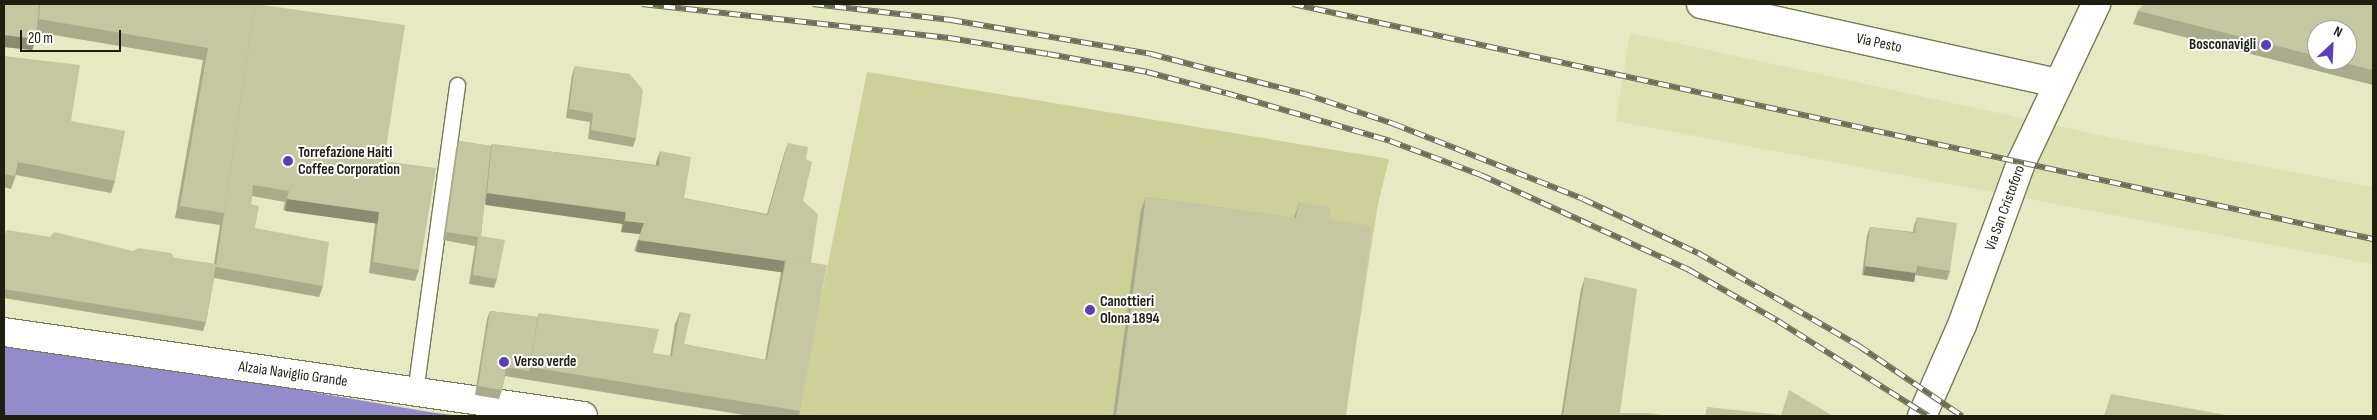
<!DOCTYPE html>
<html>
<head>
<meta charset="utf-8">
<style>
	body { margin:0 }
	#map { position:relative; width:2377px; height:420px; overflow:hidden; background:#e6e9c1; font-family:"Sofia Sans Condensed",sans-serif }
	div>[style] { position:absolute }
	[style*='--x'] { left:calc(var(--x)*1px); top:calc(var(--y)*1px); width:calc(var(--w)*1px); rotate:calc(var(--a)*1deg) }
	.built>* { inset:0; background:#dee1b1 }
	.green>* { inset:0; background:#cdd099 }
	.water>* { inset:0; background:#948bca }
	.roads { filter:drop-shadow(1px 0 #777955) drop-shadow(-1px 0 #777955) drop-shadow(0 1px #777955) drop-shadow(0 -1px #777955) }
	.service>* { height:15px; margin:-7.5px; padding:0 7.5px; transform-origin:7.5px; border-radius:7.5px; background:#fff }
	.minor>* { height:28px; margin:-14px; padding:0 14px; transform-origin:14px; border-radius:14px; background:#fff }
	.rail>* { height:5.5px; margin-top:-2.75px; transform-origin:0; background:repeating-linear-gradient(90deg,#fff 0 11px,#6d6e56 0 22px); box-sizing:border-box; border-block:1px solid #6d6e56 }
	.wall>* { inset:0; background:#a9ab8a }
	.shaded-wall>* { inset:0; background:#8a8b71; transform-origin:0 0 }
	.building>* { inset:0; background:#c5c7a1 }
	.dots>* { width:14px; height:14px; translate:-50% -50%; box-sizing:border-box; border:2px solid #fff; border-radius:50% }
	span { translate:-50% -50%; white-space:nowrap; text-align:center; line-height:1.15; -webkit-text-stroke:4px #fff; paint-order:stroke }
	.street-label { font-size:15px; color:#1f1f10 }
	.poi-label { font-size:15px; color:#1f1f10; font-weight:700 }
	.right { translate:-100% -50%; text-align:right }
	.left { translate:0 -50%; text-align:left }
	.frame { position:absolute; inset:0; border:5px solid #1f1f10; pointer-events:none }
	.north { position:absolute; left:2307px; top:20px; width:50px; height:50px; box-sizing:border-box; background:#fff; border:1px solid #a5a59f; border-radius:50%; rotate:25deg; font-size:14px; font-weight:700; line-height:20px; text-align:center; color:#1f1f10 }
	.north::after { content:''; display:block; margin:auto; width:18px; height:22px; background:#5e3eb6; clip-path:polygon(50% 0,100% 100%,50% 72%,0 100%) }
	.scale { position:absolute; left:20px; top:30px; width:101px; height:22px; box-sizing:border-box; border:2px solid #1f1f10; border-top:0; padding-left:6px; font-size:15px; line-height:18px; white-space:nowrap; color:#1f1f10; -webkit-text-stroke:4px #fff; paint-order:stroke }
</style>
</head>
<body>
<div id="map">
	<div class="built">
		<div style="clip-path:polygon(1630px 33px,2123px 140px,2373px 187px,2373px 264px,1616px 121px)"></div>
	</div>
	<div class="green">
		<div style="clip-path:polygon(867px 72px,1389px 159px,1378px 204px,1345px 416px,797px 416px)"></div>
	</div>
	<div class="water">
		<div style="clip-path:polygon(4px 339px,429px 412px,460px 416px,4px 415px)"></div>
	</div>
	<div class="roads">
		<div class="service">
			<div style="--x:415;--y:392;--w:310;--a:-82.2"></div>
		</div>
		<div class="minor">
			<div style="--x:1701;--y:4;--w:366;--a:12.5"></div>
			<div style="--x:4;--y:332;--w:585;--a:8.25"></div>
			<div style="--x:1922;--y:416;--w:99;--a:-66.3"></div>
			<div style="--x:1962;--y:325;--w:172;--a:-70"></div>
			<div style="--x:2021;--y:163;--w:176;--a:-64.7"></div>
		</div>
	</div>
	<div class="rail">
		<div style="--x:642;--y:4;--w:309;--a:6.3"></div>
		<div style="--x:949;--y:38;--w:100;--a:9.2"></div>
		<div style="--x:1048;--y:54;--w:101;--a:10.3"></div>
		<div style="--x:1147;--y:72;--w:82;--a:14.9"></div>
		<div style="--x:1226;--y:93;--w:171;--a:16.3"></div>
		<div style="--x:1390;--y:141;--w:97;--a:20.5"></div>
		<div style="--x:1481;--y:175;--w:229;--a:24.5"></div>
		<div style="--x:1689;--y:270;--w:103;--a:29.8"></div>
		<div style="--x:1778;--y:321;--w:178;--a:32.3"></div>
		<div style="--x:813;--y:4;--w:139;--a:6.6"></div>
		<div style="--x:951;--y:20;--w:203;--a:9.6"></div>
		<div style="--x:1151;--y:54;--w:159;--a:14.6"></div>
		<div style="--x:1305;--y:94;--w:94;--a:18.6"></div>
		<div style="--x:1394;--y:124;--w:203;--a:21.6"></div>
		<div style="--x:1583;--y:199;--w:127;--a:25.2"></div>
		<div style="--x:1698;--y:253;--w:186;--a:30"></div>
		<div style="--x:1859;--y:346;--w:125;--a:34.2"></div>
		<div style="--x:1293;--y:4;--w:1105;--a:12.28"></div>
	</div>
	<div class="wall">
		<div style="clip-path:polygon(4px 4px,259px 4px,384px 161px,419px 270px,415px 281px,369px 273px,375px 223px,283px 210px,285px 202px,252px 196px,251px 204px,255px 228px,323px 286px,319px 297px,214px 278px,206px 322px,203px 331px,4px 298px,4px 233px,214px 264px,220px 225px,175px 218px,203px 60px,36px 32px,36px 39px,32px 50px,4px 47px)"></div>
		<div style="clip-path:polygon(evenodd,2373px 4px,2373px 85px,2133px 24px,2138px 11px,2373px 4px,2317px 30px,2347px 60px,2317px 60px,2317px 30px)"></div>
		<div style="clip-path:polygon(4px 56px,71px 121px,115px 181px,111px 193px,16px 175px,11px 189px,4px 187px)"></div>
		<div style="clip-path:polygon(575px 66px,636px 138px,633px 147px,588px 139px,590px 122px,566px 118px,572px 75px)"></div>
		<div style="clip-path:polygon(459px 141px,491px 146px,492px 144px,656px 165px,656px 162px,660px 151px,684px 198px,767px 214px,784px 154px,788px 143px,806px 159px,803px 201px,811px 263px,800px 411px,799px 416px,750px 416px,505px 376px,502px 390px,499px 399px,475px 395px,487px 319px,490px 311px,538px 317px,539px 313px,653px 353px,670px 356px,675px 324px,680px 312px,684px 344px,765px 360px,781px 272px,634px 251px,640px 234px,621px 232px,622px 223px,484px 204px,481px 236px,497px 279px,494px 288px,469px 284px,475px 246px,443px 240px,456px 149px)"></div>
		<div style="clip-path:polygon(1146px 197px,1294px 218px,1299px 202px,1329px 219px,1346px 416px,1113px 416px,1141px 209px)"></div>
		<div style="clip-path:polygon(1917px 217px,1950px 271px,1947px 280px,1915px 275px,1913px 282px,1862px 275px,1867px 235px,1870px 227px,1913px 232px,1914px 226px)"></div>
		<div style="clip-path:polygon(1585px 277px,1620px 413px,1669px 416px,1561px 416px,1581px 289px)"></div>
	</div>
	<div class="shaded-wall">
		<div style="clip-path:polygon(4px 35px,36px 39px,32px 50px,4px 47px)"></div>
		<div style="left:487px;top:193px;width:140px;height:12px;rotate:8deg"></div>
		<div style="left:287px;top:199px;width:93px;height:12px;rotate:8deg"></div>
		<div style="clip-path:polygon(625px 221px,644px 223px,640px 234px,621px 232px)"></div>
		<div style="left:638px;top:240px;width:148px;height:12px;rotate:8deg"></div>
		<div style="left:1865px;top:266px;width:51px;height:9px;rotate:8deg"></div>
	</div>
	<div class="building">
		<div style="clip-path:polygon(4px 4px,39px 4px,36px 39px,4px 35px)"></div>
		<div style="clip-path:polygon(40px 4px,255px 4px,224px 213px,180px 206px,208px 48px,39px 19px)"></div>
		<div style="clip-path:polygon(255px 4px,405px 25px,384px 161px,436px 168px,419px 270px,373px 262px,379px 212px,287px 199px,289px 191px,253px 185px,251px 204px,259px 206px,255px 228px,329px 242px,323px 286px,216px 267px)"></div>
		<div style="clip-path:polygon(2143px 4px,2373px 4px,2373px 70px,2332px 60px,2347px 60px,2347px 30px,2317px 30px,2317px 56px,2138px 11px)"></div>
		<div style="clip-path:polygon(4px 56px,80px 65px,71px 121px,125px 131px,115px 181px,18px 162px,15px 176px,4px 174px)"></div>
		<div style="clip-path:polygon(575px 66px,630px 74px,643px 90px,636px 138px,591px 130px,593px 113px,569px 109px)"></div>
		<div style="clip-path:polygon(459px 141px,491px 146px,481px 236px,505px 240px,497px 279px,473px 275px,478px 237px,446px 232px)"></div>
		<div style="clip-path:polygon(788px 143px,808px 147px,806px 159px,812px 162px,803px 201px,818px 214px,811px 263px,786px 259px,785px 261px,638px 240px,644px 223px,625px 221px,626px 212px,487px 193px,492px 144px,659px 166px,660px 151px,691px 157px,684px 198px,768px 215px)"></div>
		<div style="clip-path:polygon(1146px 197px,1296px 218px,1299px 202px,1330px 207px,1329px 219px,1372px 226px,1346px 416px,1116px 416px)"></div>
		<div style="clip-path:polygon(1917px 217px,1957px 223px,1950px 271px,1917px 266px,1916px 273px,1865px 266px,1870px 227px,1915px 233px)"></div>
		<div style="clip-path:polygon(7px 230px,50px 237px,54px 232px,133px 251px,138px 248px,171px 253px,174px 258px,216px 264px,206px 322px,4px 289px,4px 233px,6px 233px)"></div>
		<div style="clip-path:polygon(786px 259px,827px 265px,800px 411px,530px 367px,539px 313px,659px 329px,653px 353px,672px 356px,680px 312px,691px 314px,684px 344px,767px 360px)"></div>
		<div style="clip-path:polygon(1585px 277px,1637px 289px,1620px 413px,1650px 413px,1669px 416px,1563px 416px)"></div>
		<div style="clip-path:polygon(490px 311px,538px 317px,529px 371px,506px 367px,502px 390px,478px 386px)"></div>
		<div style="clip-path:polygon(1789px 390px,1833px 416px,1705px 416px,1707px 407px,1781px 415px)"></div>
		<div style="clip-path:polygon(2111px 394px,2231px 416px,2104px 416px)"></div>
	</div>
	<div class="dots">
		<div style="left:2266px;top:45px;background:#5e3eb6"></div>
		<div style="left:288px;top:161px;background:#5e3eb6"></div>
		<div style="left:1090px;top:310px;background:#5e3eb6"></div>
		<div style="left:504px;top:362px;background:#5e3eb6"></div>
	</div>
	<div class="street-label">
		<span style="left:1879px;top:43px;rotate:12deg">Via Pesto</span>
		<span style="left:2005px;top:208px;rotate:-70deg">Via San Cristoforo</span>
		<span style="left:293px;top:374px;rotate:8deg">Alzaia Naviglio Grande</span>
	</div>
	<div class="poi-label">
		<span class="right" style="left:2256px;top:45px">Bosconavigli</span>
		<span class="left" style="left:298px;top:161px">Torrefazione Haiti<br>Coffee Corporation</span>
		<span class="left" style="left:1100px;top:310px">Canottieri<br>Olona 1894</span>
		<span class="left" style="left:514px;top:362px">Verso verde</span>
	</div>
	<div class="frame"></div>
	<div class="north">N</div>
	<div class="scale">20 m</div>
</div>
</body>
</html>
